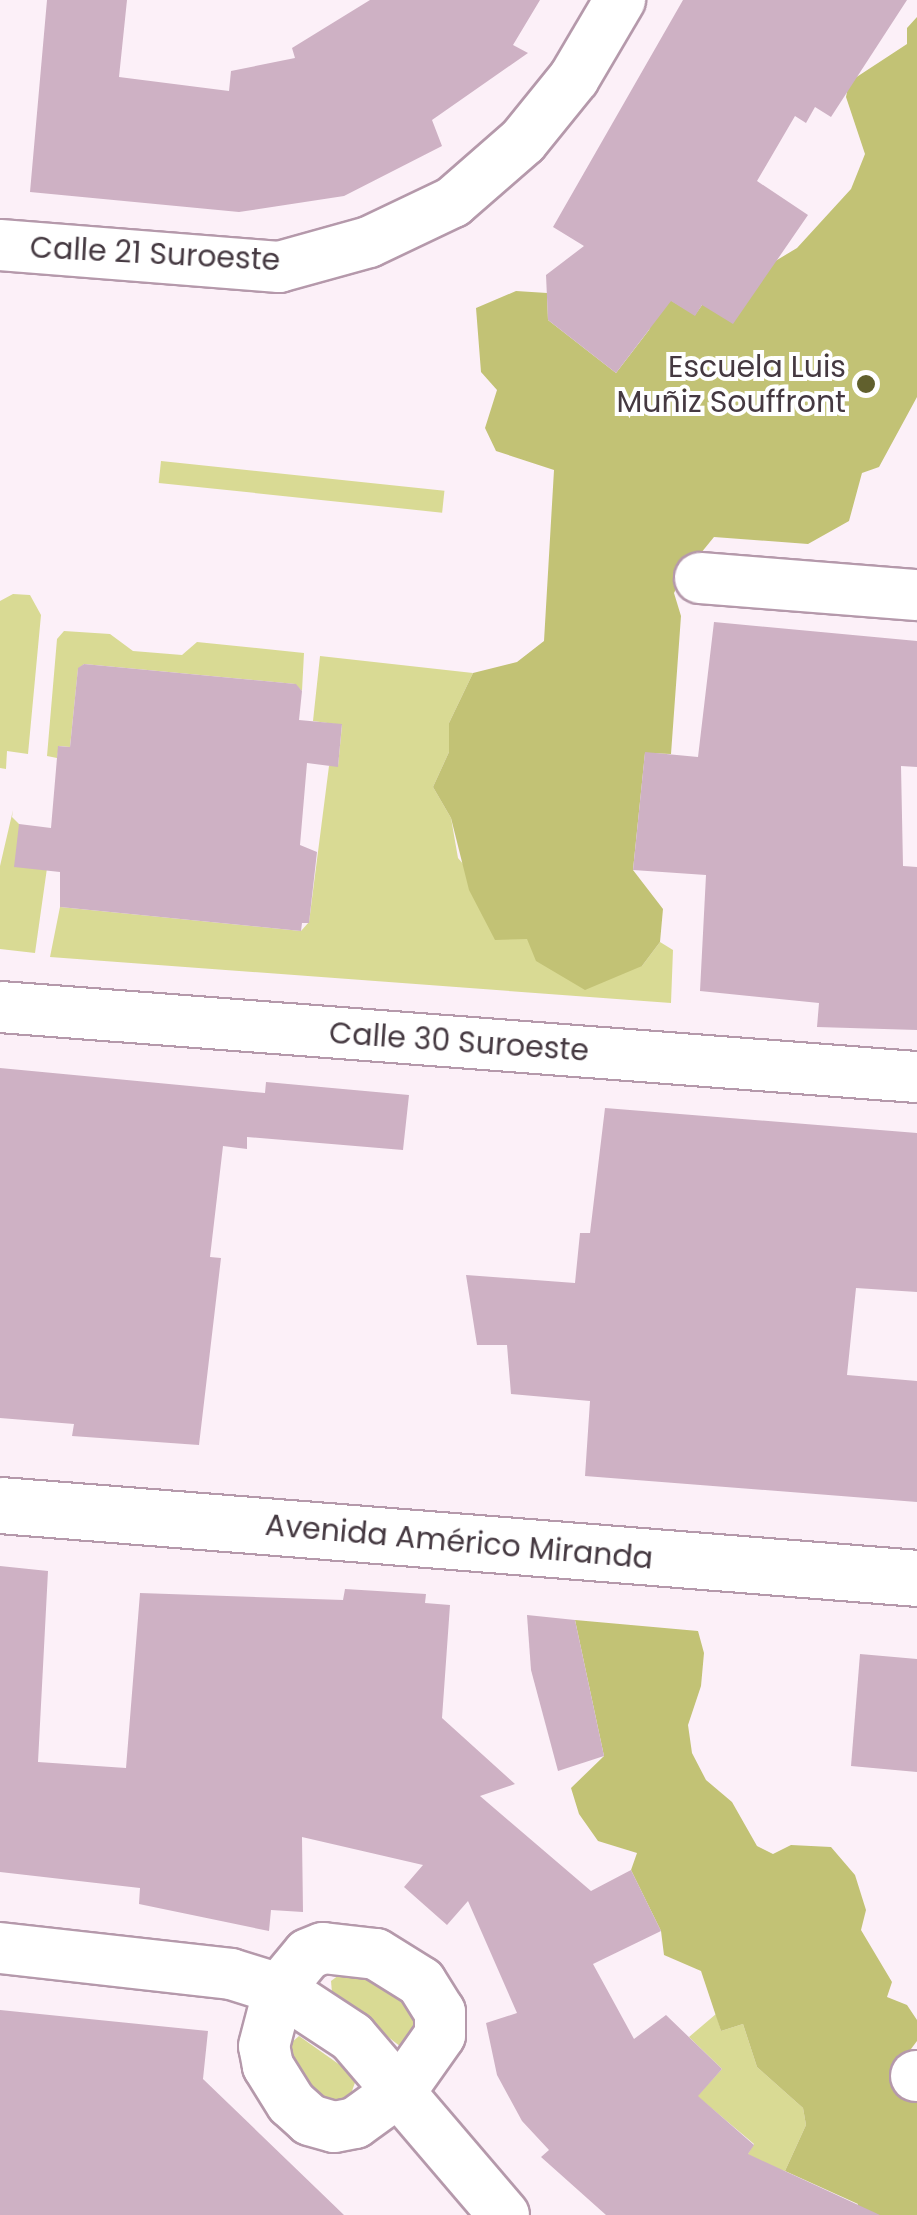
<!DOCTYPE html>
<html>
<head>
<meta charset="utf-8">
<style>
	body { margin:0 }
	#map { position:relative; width:917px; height:2215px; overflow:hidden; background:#fcf0f8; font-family:Poppins,sans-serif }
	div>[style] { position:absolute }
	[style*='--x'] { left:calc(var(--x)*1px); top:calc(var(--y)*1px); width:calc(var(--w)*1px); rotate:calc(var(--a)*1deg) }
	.green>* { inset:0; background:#d9da94; transform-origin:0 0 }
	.forest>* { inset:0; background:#c2c275 }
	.building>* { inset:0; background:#ceb1c4 }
	.roads { filter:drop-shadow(2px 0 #b599ab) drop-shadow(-2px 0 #b599ab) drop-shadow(0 2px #b599ab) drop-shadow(0 -2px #b599ab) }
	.minor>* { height:50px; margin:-25px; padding:0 25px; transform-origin:25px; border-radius:25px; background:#fff }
	.tertiary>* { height:55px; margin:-27.5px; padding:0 27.5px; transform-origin:27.5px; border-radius:27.5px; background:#fff }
	.dots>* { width:28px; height:28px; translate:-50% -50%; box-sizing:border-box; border:5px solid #fff; border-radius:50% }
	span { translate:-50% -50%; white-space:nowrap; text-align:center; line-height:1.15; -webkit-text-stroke:8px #fff; paint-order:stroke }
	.street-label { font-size:30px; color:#453941 }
	.poi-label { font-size:30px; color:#453941 }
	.right { translate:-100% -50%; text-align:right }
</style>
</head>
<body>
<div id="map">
	<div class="green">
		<div style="left:161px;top:461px;width:285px;height:22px;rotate:6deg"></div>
		<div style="clip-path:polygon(13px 594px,30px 595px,41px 615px,28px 754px,7px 751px,6px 769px,0 768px,0 601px)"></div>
		<div style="clip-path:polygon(64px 631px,110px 634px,133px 651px,182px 655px,197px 642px,304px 653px,302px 691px,295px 684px,84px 664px,78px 669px,70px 747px,59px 746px,57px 758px,47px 756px,57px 639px)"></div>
		<div style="clip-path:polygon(320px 656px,473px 673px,449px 723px,449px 752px,433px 787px,451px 818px,458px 858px,527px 939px,642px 966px,660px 942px,673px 950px,671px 1003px,50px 957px,60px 907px,301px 931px,309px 922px,329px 766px,338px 766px,342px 725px,313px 721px)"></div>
		<div style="clip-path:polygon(13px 810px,12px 817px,49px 854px,35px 953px,0 949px,0 866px)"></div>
		<div style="clip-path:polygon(343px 1972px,358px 1973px,407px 2004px,416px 2022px,401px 2047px,332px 1993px,331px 1981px)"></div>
		<div style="clip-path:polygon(716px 2014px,721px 2031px,743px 2024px,757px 2067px,803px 2108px,806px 2125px,785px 2171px,743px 2162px,754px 2144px,697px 2096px,722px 2069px,689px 2037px)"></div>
		<div style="clip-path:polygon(299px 2036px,357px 2077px,347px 2105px,316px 2095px,284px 2049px)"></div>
	</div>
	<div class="forest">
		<div style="clip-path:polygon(917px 17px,917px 397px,879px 467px,862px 473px,849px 521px,808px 544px,714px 537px,683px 575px,674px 593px,681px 616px,671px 754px,645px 753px,633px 870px,663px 909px,660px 942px,642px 966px,585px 990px,536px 961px,527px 939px,495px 940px,469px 890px,451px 818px,433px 787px,449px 752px,449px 723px,473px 673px,517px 662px,544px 641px,554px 470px,496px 451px,485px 428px,497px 390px,481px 372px,476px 308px,516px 291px,547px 293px,548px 320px,616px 373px,649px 330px,662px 295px,695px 315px,702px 305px,797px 248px,851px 189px,865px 154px,846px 97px,849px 82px,907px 44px,907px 28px)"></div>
		<div style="clip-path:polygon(575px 1620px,698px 1631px,704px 1653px,701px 1686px,688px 1725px,692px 1753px,706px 1780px,732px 1802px,757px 1846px,773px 1854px,791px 1845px,831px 1847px,855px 1875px,866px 1910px,861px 1930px,892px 1982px,887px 1997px,907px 2005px,917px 2020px,917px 2041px,905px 2057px,917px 2088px,917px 2215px,854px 2215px,858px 2204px,785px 2171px,806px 2125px,803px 2108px,757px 2067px,743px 2024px,721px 2031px,701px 1971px,664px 1955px,661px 1931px,631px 1870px,637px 1853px,598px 1841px,579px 1814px,571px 1788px,604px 1756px)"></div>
	</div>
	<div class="building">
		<div style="clip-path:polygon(47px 0,127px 0,119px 77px,229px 91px,231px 71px,295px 58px,292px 48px,370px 0,540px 0,513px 45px,528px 53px,432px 120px,442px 146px,344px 196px,239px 212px,30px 192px)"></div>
		<div style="clip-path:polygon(683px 0,907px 0,831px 117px,815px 107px,806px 123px,795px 116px,757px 181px,808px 215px,733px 324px,702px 305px,695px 316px,671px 301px,616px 373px,548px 320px,546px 275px,584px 246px,553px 227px)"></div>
		<div style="clip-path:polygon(714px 622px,917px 641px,917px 767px,901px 766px,903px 866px,917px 867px,917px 1030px,817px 1027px,819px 1003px,700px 991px,706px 875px,633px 870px,645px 752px,698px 757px)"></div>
		<div style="clip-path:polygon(84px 664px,296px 684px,302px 691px,299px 720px,342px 724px,338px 767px,307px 763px,300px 845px,317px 852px,309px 923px,302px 923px,301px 931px,60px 907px,60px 872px,14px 867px,19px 824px,51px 828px,58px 746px,70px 747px,78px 668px)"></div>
		<div style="clip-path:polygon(0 1068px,265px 1093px,266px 1082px,409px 1095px,403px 1150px,247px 1137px,247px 1149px,223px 1146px,210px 1257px,221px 1258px,199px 1445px,72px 1436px,74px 1424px,0 1418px)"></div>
		<div style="clip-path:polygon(605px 1108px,917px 1133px,917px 1292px,856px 1288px,847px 1375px,917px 1381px,917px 1502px,585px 1476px,590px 1401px,511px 1394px,507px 1345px,477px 1345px,466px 1275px,575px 1283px,580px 1233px,590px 1233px)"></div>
		<div style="clip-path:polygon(0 1566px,48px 1571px,38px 1762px,126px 1768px,140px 1593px,343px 1600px,345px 1589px,426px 1594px,425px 1603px,450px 1605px,442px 1718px,515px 1784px,480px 1796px,591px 1891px,631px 1870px,661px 1931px,593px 1964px,634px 2039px,666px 2015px,722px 2069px,698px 2096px,754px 2145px,748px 2154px,880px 2215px,606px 2215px,541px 2157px,549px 2150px,522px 2121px,497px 2075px,486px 2023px,517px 2013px,468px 1901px,447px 1925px,404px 1887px,423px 1865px,302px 1837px,303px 1912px,271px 1910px,269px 1931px,139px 1904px,140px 1888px,0 1872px)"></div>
		<div style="clip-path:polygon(527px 1615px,575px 1620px,604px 1756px,558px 1771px,531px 1670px)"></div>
		<div style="clip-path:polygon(860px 1654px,917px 1659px,917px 1772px,851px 1766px)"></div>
		<div style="clip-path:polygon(0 2010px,208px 2031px,203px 2079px,344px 2215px,0 2215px)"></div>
	</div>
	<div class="roads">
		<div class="minor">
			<div style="--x:0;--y:245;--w:280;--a:4.5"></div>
			<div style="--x:279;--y:267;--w:93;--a:-15.5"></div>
			<div style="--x:369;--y:242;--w:93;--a:-25.5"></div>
			<div style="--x:453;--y:202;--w:93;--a:-41.1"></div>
			<div style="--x:523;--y:141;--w:81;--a:-51"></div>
			<div style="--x:574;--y:78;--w:91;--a:-59.5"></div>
			<div style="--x:700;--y:578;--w:218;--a:4.5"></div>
			<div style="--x:0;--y:1007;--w:920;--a:4.37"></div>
			<div style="--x:0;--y:1948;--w:232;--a:6.4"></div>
			<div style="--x:231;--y:1974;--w:50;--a:17.4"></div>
			<div style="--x:279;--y:1989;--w:87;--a:33.3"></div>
			<div style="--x:352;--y:2037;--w:234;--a:49.5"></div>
			<div style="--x:323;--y:1948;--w:53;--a:6.5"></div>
			<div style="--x:376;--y:1954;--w:53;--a:31.9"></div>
			<div style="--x:421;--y:1982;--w:36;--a:58"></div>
			<div style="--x:440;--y:2012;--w:23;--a:90"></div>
			<div style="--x:440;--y:2035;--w:66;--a:125.1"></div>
			<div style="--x:402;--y:2089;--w:58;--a:144.1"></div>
			<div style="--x:355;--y:2123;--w:21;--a:169"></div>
			<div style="--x:334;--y:2127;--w:25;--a:-164"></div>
			<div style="--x:310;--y:2120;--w:25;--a:-138"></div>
			<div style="--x:291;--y:2103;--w:44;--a:-121.9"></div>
			<div style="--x:268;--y:2066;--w:20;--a:-101"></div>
			<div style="--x:264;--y:2046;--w:59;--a:-75.3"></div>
			<div style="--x:279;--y:1989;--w:45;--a:-50.4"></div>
			<div style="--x:308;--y:1954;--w:16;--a:-22"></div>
			<div style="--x:916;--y:2076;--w:1;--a:0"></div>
		</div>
		<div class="tertiary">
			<div style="--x:0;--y:1505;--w:920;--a:4.55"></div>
		</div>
	</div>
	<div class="dots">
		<div style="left:866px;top:384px;background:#61602d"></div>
	</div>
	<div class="street-label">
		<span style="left:155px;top:254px;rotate:3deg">Calle 21 Suroeste</span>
		<span style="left:459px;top:1042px;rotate:4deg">Calle 30 Suroeste</span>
		<span style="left:459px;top:1542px;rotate:5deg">Avenida Américo Miranda</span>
	</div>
	<div class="poi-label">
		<span class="right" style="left:846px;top:384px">Escuela Luis<br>Muñiz Souffront</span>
	</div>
</div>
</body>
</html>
